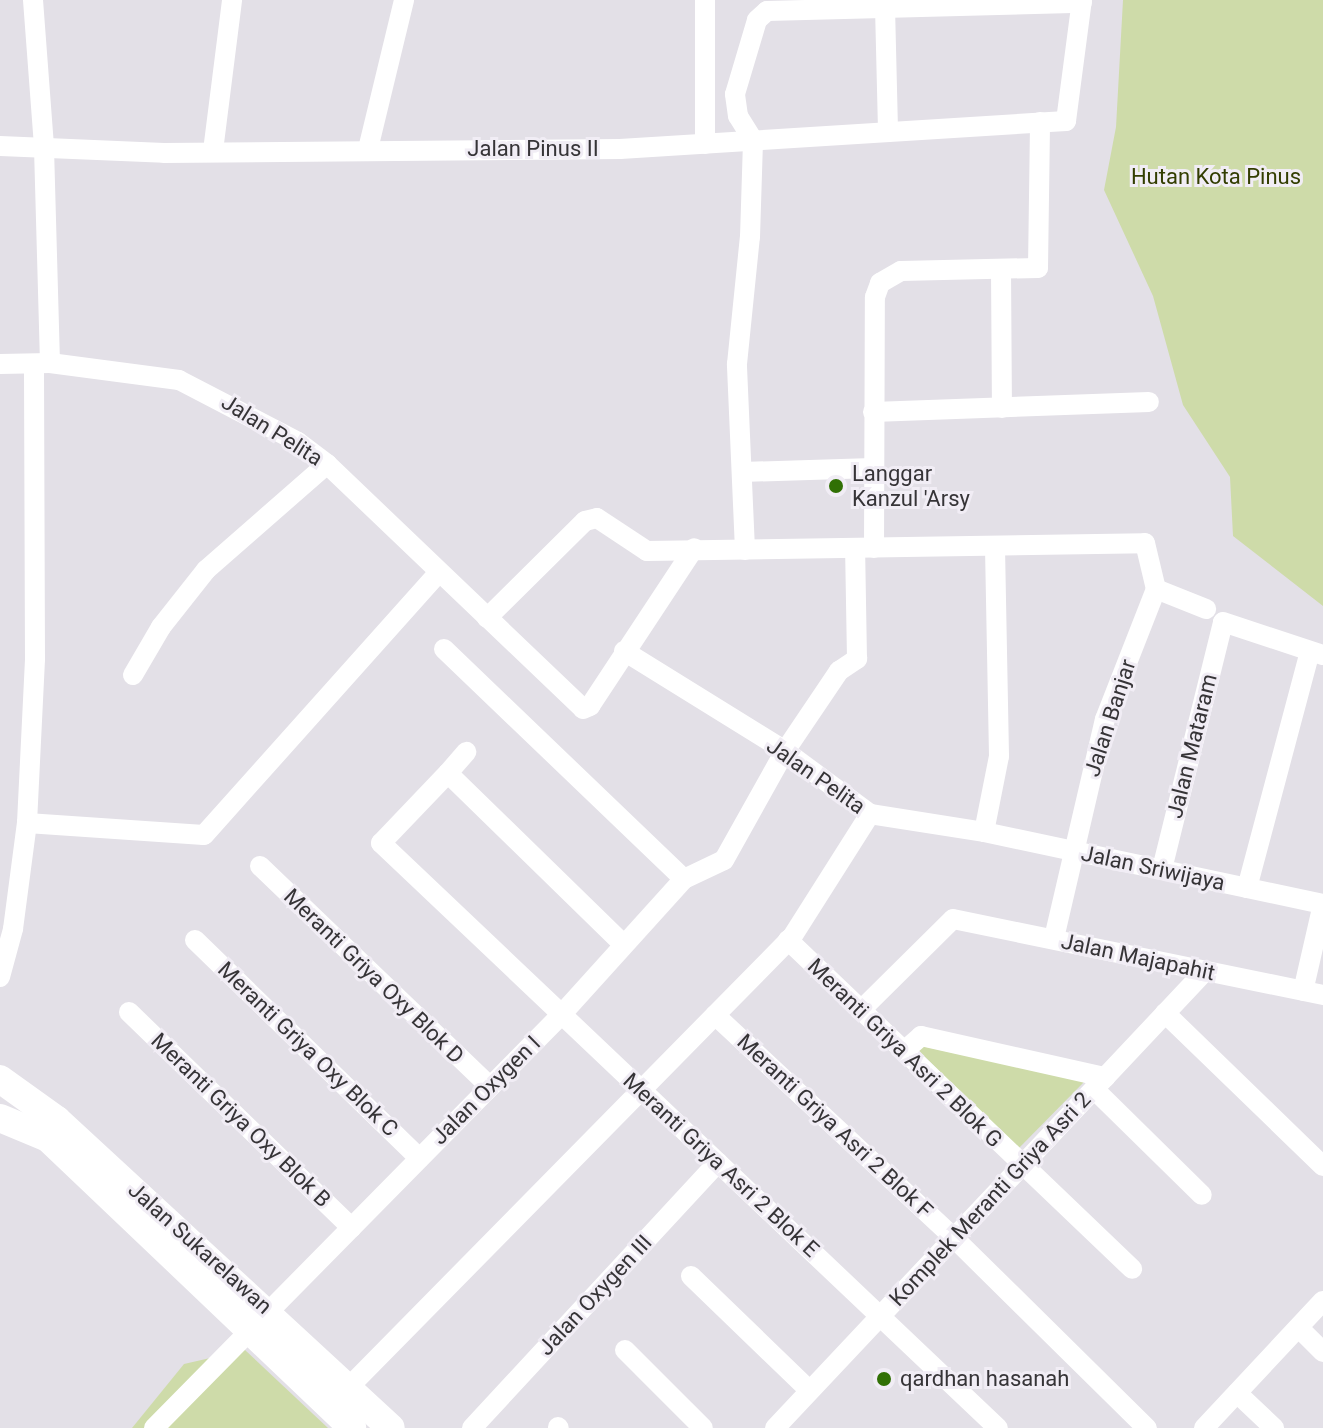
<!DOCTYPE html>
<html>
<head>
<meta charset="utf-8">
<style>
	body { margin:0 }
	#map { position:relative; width:1323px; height:1428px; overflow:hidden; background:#e3e0e7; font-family:Roboto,sans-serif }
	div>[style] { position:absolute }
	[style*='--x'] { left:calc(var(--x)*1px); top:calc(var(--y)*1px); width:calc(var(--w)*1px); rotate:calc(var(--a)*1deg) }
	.green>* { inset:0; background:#cedba9 }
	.street>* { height:20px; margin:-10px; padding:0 10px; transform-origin:10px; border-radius:10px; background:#fff }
	.secondary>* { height:28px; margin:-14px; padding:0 14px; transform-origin:14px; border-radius:14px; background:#fff }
	.dots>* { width:22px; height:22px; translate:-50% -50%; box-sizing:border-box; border:4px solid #f1edf5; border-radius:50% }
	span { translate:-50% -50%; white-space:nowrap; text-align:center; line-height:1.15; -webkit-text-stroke:6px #f1edf5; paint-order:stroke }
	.street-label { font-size:22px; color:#363437 }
	.park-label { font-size:22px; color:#333e02 }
	.poi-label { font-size:22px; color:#363437 }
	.left { translate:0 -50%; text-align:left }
</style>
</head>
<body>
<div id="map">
	<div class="green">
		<div style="clip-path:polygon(1123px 0,1323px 0,1323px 606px,1233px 536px,1230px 477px,1183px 405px,1153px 296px,1104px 190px,1116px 127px)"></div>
		<div style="clip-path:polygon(912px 1044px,1085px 1081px,1018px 1149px)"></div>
		<div style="clip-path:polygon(245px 1350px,328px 1428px,132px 1428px,184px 1364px)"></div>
	</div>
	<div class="street">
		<div style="--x:33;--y:0;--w:148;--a:85.7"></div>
		<div style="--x:44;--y:148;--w:215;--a:88.4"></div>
		<div style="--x:885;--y:7;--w:125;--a:88.6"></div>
		<div style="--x:705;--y:144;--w:144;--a:-90"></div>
		<div style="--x:0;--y:146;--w:164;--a:2.4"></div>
		<div style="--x:164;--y:153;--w:456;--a:-0.5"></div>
		<div style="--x:620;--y:149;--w:447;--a:-3.6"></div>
		<div style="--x:1066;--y:121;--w:122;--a:-82.5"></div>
		<div style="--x:368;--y:149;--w:153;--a:-76.4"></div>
		<div style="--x:213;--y:151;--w:152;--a:-82.8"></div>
		<div style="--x:1001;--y:270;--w:138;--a:89.6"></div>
		<div style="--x:0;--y:364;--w:50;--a:-1.1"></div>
		<div style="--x:50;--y:363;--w:130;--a:7.5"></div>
		<div style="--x:179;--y:380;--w:134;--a:27.5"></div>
		<div style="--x:298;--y:442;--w:36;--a:37"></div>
		<div style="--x:327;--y:464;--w:354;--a:43.7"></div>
		<div style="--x:583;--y:709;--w:8;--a:-23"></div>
		<div style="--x:590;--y:706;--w:189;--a:-56.6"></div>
		<div style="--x:873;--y:412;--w:276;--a:-2.1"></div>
		<div style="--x:742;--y:472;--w:131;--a:-1.7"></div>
		<div style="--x:874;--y:548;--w:251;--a:-89.8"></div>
		<div style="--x:875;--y:297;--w:15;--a:-70"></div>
		<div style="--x:880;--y:283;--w:24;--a:-30"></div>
		<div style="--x:901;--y:271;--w:137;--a:-1.3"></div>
		<div style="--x:1038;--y:268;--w:146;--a:-89.2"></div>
		<div style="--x:745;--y:550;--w:186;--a:-92.5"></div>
		<div style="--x:737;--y:364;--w:128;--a:-84.2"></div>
		<div style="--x:750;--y:237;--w:97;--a:-88.2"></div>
		<div style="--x:753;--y:140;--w:28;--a:-122"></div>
		<div style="--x:738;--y:116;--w:22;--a:-98"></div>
		<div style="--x:735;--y:94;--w:77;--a:-73.4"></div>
		<div style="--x:757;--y:20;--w:13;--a:-42"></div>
		<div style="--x:767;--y:11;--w:315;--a:-1.5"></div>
		<div style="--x:1156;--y:589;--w:54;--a:21.8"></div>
		<div style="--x:487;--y:618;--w:138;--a:-44.7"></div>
		<div style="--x:585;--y:521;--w:12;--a:-14"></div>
		<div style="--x:597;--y:518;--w:60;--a:33.4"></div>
		<div style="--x:647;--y:551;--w:498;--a:-0.9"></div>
		<div style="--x:1145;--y:543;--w:47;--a:76.6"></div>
		<div style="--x:1156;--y:589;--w:140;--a:111.4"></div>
		<div style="--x:1105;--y:719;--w:226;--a:103.1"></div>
		<div style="--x:444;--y:649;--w:332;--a:43.8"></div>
		<div style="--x:624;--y:651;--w:190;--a:31.8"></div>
		<div style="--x:785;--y:751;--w:106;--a:36.5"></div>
		<div style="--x:870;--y:814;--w:115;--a:9"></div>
		<div style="--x:984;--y:832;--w:347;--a:12"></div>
		<div style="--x:1323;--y:904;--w:89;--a:102.9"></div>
		<div style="--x:133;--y:675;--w:56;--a:-59.7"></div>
		<div style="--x:161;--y:627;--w:73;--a:-51.7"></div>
		<div style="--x:206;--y:570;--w:161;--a:-41.2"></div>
		<div style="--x:448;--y:773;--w:28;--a:-49"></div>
		<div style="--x:27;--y:823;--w:177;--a:3.9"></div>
		<div style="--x:204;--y:835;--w:353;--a:-48.2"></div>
		<div style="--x:984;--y:832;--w:77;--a:-78.8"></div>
		<div style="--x:999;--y:756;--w:210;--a:-91.1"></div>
		<div style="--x:260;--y:866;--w:316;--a:43.8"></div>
		<div style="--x:1162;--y:869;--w:254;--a:-76.1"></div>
		<div style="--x:1223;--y:622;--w:105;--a:18.3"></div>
		<div style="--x:1247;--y:888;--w:245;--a:-75.1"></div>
		<div style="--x:195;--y:940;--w:313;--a:44.2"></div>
		<div style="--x:788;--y:940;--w:476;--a:43.7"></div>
		<div style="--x:622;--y:943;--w:243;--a:-135.7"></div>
		<div style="--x:448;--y:773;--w:97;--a:133.7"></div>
		<div style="--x:381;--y:843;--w:850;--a:43.48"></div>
		<div style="--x:0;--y:977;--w:50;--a:-74.8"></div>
		<div style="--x:13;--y:929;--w:107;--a:-82.5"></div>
		<div style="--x:27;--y:823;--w:164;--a:-87.2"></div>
		<div style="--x:35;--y:659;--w:295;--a:-90.2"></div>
		<div style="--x:861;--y:1010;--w:129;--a:-44.7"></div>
		<div style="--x:953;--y:919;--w:378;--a:11.6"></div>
		<div style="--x:129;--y:1012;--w:310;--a:44.1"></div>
		<div style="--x:1165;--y:1013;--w:220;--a:44.1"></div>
		<div style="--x:715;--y:1015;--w:327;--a:43"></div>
		<div style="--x:954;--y:1238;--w:271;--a:44.6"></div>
		<div style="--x:904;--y:1051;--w:23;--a:-41"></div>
		<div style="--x:921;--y:1036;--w:189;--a:12.6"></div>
		<div style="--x:1094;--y:1089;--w:151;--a:44.5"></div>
		<div style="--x:691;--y:1276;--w:165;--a:44"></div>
		<div style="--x:1299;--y:1328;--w:34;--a:45"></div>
		<div style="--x:625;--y:1350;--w:110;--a:45"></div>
		<div style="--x:349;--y:1387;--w:631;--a:-45.45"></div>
		<div style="--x:792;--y:937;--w:146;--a:-57.6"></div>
		<div style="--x:1237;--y:1393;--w:51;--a:43.4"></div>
		<div style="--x:558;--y:1427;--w:1;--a:45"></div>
		<div style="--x:154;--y:1428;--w:580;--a:-45.42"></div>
		<div style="--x:561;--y:1015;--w:183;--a:-47.9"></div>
		<div style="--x:684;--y:879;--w:44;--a:-25.4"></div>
		<div style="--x:724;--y:860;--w:125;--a:-60.8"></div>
		<div style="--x:785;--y:751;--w:97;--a:-56"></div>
		<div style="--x:839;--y:671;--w:22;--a:-34"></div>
		<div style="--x:857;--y:659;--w:110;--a:-91"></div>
		<div style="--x:472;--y:1428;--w:362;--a:-47.2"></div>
		<div style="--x:775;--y:1428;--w:627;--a:-46.74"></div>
		<div style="--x:1204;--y:1428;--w:174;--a:-46.9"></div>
	</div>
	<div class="secondary">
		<div style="--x:0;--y:1079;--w:70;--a:35.7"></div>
		<div style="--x:57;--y:1120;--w:454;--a:42.7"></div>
		<div style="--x:0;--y:1118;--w:52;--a:22.6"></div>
		<div style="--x:48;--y:1138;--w:420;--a:43.6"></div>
	</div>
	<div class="dots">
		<div style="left:836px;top:486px;background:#317005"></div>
		<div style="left:884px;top:1379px;background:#317005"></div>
	</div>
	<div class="street-label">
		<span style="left:533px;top:149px">Jalan Pinus II</span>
		<span style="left:272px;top:430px;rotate:32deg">Jalan Pelita</span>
		<span style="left:1110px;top:718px;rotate:-72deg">Jalan Banjar</span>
		<span style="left:1192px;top:746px;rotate:-76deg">Jalan Mataram</span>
		<span style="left:816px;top:776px;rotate:35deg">Jalan Pelita</span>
		<span style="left:1153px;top:868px;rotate:12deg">Jalan Sriwijaya</span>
		<span style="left:1138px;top:957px;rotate:12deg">Jalan Majapahit</span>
		<span style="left:374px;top:976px;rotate:44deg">Meranti Griya Oxy Blok D</span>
		<span style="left:308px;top:1049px;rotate:44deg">Meranti Griya Oxy Blok C</span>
		<span style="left:905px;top:1053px;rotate:44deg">Meranti Griya Asri 2 Blok G</span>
		<span style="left:486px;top:1090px;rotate:-45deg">Jalan Oxygen I</span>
		<span style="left:241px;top:1120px;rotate:44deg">Meranti Griya Oxy Blok B</span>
		<span style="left:835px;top:1126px;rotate:43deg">Meranti Griya Asri 2 Blok F</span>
		<span style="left:721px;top:1165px;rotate:43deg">Meranti Griya Asri 2 Blok E</span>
		<span style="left:990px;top:1199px;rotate:-47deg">Komplek Meranti Griya Asri 2</span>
		<span style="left:200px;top:1248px;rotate:42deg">Jalan Sukarelawan</span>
		<span style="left:595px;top:1295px;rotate:-47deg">Jalan Oxygen III</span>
	</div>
	<div class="park-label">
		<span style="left:1216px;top:177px">Hutan Kota Pinus</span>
	</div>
	<div class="poi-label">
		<span class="left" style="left:852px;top:486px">Langgar<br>Kanzul 'Arsy</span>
		<span class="left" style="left:900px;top:1379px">qardhan hasanah</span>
	</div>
</div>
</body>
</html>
